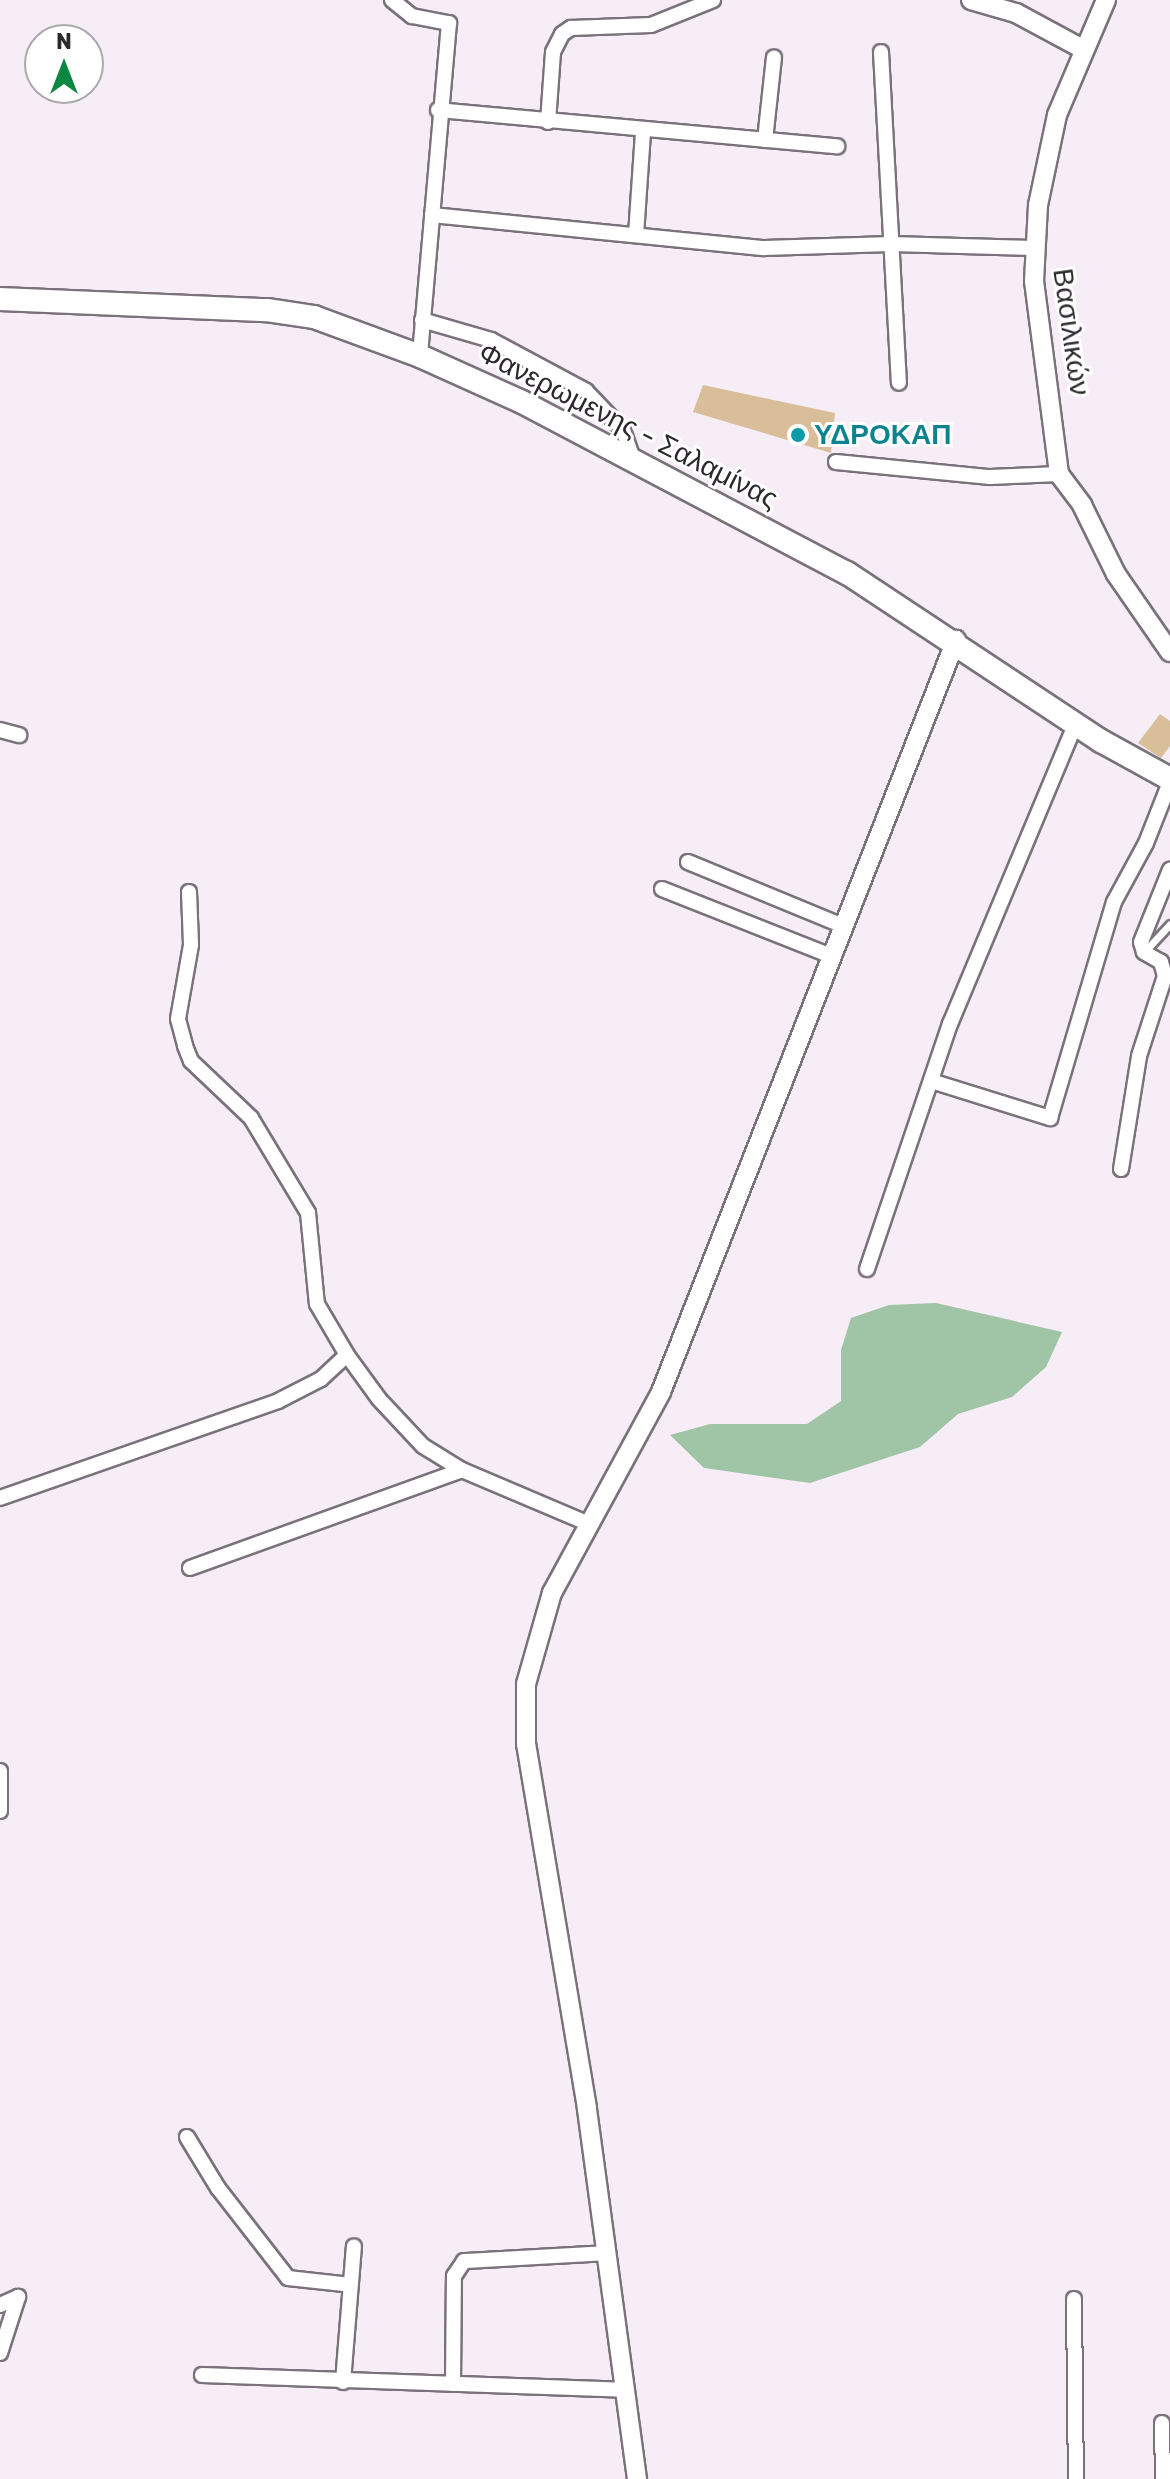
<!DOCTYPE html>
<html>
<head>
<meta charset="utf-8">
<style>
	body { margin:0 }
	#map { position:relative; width:1170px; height:2479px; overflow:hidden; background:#f6edf7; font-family:Rubik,sans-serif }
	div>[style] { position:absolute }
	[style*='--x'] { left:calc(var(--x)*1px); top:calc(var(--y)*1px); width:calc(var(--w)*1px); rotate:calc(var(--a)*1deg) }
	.forest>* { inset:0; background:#a0c5a6 }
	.building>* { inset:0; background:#d8bf99 }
	.roads { filter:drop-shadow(2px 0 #7a727b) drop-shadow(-2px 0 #7a727b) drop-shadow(0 2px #7a727b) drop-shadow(0 -2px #7a727b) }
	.service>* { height:7px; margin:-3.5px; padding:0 3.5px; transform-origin:3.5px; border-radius:3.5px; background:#fff }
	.minor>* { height:14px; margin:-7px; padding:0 7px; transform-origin:7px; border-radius:7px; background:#fff }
	.tertiary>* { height:18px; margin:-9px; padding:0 9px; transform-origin:9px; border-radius:9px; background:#fff }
	.secondary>* { height:22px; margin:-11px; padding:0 11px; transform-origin:11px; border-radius:11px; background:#fff }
	.dots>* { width:22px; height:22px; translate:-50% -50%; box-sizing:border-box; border:4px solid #fff; border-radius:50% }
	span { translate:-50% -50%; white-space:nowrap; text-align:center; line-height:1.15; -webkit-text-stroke:6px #fff; paint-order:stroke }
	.street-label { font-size:28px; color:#2c292d }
	.culture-label { font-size:28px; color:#0d838f; font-weight:700 }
	.left { translate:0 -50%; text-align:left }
	.north { position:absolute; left:24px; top:24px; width:80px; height:80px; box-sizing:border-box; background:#fff; border:2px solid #aba9ab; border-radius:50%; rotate:0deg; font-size:22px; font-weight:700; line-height:32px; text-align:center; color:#2c292d }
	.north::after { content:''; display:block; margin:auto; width:28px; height:36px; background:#0b8741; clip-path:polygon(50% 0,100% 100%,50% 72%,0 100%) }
</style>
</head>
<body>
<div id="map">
	<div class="forest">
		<div style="clip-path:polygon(936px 1303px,1062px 1332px,1046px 1367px,1012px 1397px,958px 1414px,920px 1447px,810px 1483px,704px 1468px,670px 1435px,710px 1424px,807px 1424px,841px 1401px,841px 1350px,851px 1318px,889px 1305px)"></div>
	</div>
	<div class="building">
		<div style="clip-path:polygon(703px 385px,835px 413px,831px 453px,693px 412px)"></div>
		<div style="clip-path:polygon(1160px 714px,1170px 721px,1170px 746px,1161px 758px,1138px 743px)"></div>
	</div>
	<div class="roads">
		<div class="service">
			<div style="--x:1144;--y:952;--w:38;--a:-47"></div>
		</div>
		<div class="minor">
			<div style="--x:392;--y:0;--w:26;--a:39"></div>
			<div style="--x:412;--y:16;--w:38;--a:11"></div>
			<div style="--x:449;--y:23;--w:334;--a:95"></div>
			<div style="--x:881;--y:52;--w:331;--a:86.9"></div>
			<div style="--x:438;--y:110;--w:401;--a:5.2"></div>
			<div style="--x:548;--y:122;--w:70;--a:-85.9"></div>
			<div style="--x:553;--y:52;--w:20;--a:-63"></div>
			<div style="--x:562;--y:34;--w:11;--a:-34"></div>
			<div style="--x:571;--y:28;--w:80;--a:-2.1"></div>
			<div style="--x:651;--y:25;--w:67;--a:-22"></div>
			<div style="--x:765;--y:140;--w:83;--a:-83.8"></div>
			<div style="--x:432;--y:215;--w:334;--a:5.7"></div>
			<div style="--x:764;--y:248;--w:127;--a:-1.8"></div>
			<div style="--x:891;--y:244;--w:142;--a:1.6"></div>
			<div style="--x:636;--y:235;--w:103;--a:-86.1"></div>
			<div style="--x:422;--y:320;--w:72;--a:16.2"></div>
			<div style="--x:491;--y:340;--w:108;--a:28.2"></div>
			<div style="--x:586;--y:391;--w:54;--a:46.5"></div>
			<div style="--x:623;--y:430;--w:34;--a:71"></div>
			<div style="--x:836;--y:462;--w:155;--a:5.6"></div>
			<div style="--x:990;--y:477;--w:69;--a:-2.5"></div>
			<div style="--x:0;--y:730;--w:20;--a:15"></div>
			<div style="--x:688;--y:862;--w:165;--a:22.4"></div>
			<div style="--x:662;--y:889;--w:180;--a:21.6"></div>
			<div style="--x:189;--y:892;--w:53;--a:87.8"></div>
			<div style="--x:191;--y:945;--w:75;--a:100"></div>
			<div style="--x:178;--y:1019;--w:28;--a:75"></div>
			<div style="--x:185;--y:1046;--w:16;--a:68"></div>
			<div style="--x:191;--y:1061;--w:83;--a:43.5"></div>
			<div style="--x:251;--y:1118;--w:111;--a:59"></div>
			<div style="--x:308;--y:1213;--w:91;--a:84.4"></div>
			<div style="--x:317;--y:1304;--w:59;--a:59.5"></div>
			<div style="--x:931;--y:1081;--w:125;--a:17.3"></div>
			<div style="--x:1050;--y:1118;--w:225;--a:-73.5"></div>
			<div style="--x:1114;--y:902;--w:67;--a:-61.5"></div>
			<div style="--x:1146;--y:843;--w:66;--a:-68.5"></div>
			<div style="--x:1121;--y:1169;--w:114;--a:-80.9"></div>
			<div style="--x:1139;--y:1056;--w:84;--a:-72"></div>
			<div style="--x:1165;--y:976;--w:15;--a:-106"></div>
			<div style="--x:1161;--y:962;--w:20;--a:-150"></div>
			<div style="--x:1144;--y:952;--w:10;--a:-107"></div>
			<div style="--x:1141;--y:942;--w:78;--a:-68.1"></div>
			<div style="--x:867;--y:1269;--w:259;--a:-71.3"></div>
			<div style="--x:950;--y:1024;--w:326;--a:-67.3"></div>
			<div style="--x:0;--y:1498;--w:294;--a:-19.2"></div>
			<div style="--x:278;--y:1401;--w:48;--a:-27.1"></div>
			<div style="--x:321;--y:1379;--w:35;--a:-43"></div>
			<div style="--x:347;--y:1355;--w:54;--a:54"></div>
			<div style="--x:379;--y:1399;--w:64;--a:46.9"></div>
			<div style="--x:423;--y:1446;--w:46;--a:31.6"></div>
			<div style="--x:462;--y:1470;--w:136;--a:23"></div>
			<div style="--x:190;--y:1568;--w:289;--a:-19.8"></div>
			<div style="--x:0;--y:1771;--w:40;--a:90"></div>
			<div style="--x:187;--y:2137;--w:60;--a:58.7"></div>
			<div style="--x:218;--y:2188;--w:114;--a:52.1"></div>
			<div style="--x:288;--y:2278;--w:63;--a:6.3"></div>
			<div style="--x:1074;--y:2299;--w:180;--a:89.4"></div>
			<div style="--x:0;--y:2305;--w:20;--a:-24"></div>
			<div style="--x:0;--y:2353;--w:59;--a:-72.2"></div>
			<div style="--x:202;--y:2375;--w:422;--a:2"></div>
			<div style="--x:343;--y:2382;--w:136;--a:-85.4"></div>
			<div style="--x:453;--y:2384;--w:108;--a:-89.5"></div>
			<div style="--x:454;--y:2276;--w:18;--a:-56"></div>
			<div style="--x:464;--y:2261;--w:142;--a:-3.2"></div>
			<div style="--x:1162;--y:2423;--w:56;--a:89"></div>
		</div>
		<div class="tertiary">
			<div style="--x:971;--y:0;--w:47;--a:16.1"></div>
			<div style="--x:1016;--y:13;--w:74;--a:28.3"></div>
			<div style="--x:1106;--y:0;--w:125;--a:113.1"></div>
			<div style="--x:1057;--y:115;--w:92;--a:101.9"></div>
			<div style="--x:1038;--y:205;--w:76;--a:93"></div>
			<div style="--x:1034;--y:281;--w:195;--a:82.6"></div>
			<div style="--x:1059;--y:474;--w:39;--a:53"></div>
			<div style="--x:1082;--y:505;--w:77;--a:63.8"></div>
			<div style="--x:1116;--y:574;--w:95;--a:55.3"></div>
			<div style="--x:637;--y:2479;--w:374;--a:-97.7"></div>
			<div style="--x:587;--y:2108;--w:369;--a:-99.5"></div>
			<div style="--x:526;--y:1744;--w:60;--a:-90"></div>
			<div style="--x:526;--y:1684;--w:95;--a:-74.1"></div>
			<div style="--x:552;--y:1593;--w:229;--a:-61.5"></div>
			<div style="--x:661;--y:1392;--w:808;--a:-68.58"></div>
		</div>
		<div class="secondary">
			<div style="--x:0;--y:299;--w:267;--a:2.4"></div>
			<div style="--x:267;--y:310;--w:48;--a:8.5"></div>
			<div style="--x:314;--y:317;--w:113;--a:20.2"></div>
			<div style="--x:420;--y:356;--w:112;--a:24.3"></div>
			<div style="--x:522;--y:402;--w:367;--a:27.8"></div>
			<div style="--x:847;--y:573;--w:305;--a:33.5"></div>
			<div style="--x:1101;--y:741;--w:79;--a:28.8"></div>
		</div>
	</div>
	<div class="dots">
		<div style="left:798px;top:435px;background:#0f9aa8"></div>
	</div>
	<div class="street-label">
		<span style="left:1071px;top:332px;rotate:82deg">Βασιλικών</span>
		<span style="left:628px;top:426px;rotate:27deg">Φανερωμενης - Σαλαμίνας</span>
	</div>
	<div class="culture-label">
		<span class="left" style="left:814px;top:435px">ΥΔΡΟΚΑΠ</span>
	</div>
	<div class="north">N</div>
</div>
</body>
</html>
